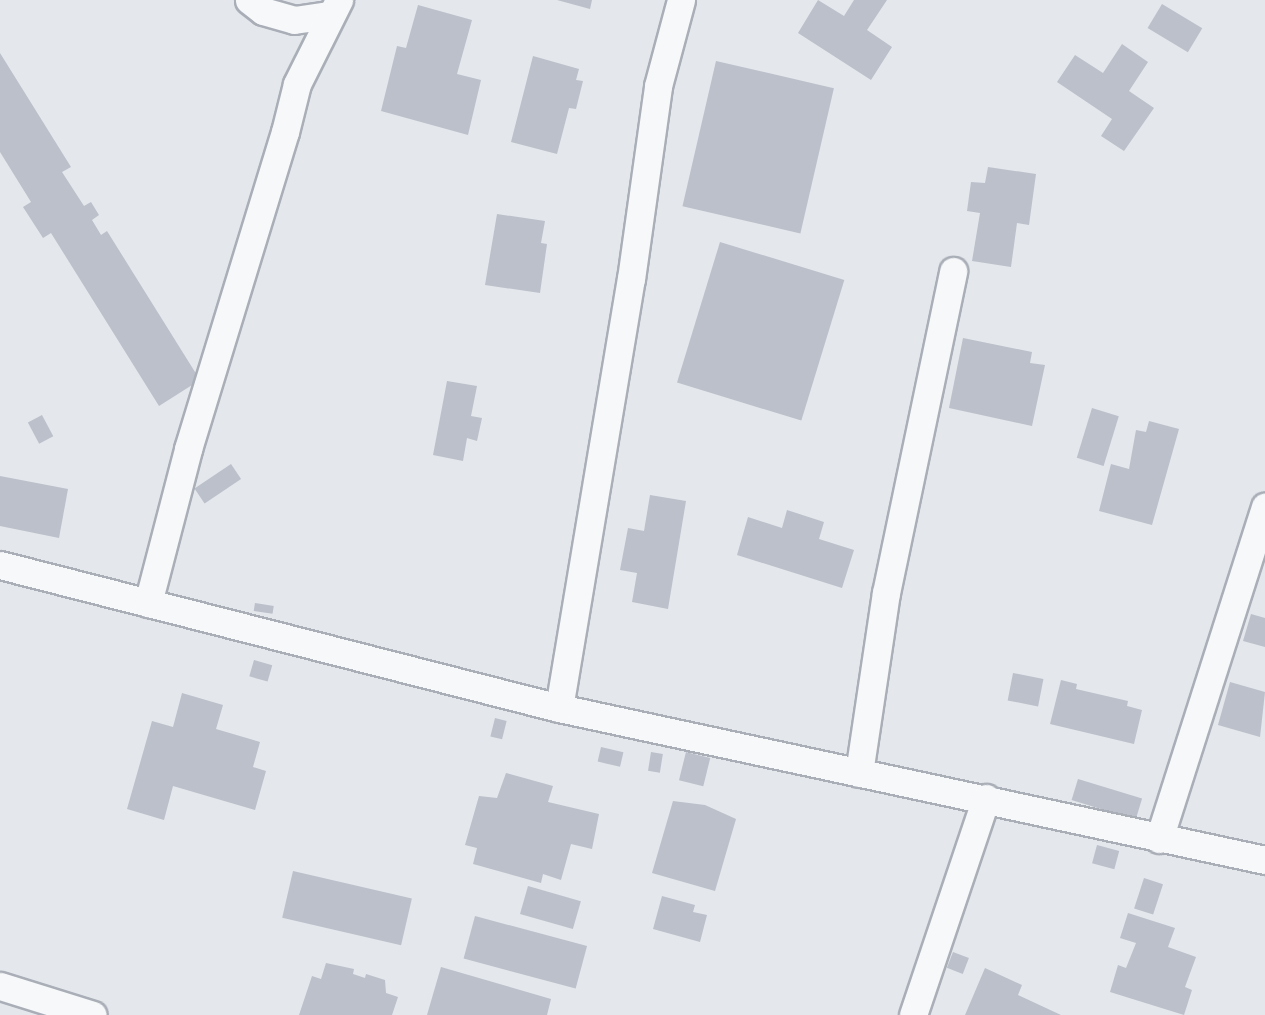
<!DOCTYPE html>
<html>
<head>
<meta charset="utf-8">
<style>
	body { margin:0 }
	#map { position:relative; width:1265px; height:1015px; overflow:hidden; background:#e4e7ec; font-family:"Open Sans",sans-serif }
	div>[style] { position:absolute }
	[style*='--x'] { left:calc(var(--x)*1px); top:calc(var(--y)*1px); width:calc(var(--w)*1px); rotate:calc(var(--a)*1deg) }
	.building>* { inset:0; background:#bbc0ca; transform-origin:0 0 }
	.roads { filter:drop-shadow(2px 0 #a9aeb7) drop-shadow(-2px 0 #a9aeb7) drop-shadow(0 2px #a9aeb7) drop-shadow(0 -2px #a9aeb7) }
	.minor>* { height:27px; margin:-13.5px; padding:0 13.5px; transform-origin:13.5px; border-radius:13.5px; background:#f7f8fa }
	span { translate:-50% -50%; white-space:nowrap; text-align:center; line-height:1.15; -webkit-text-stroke:4.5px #f4f6f9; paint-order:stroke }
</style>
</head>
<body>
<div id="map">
	<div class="building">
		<div style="clip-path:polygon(557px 0,592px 0,590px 9px)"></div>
		<div style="clip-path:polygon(818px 0,844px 16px,854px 0,887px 0,867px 30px,892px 47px,871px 80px,798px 33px)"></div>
		<div style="left:1162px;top:4px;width:47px;height:28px;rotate:31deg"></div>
		<div style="clip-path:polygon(418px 5px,472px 20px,457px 74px,481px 80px,468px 135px,381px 111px,397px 46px,406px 48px)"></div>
		<div style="clip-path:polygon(1122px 44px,1148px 62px,1129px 91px,1154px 108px,1124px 151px,1101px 136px,1112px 119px,1057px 82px,1075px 55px,1103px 73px)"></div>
		<div style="clip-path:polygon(0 53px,71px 167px,62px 172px,84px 206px,91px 202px,99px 215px,92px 220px,101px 235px,107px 231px,200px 380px,159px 406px,51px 233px,43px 238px,23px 207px,31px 202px,0 152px)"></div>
		<div style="clip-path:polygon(533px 56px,579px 69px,576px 80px,583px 81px,576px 109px,569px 108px,557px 154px,511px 142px)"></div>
		<div style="left:716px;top:61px;width:121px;height:149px;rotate:13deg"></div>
		<div style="clip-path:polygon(988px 167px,1036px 174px,1029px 225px,1017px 223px,1011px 267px,972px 261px,980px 213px,967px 211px,971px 182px,985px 183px)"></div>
		<div style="clip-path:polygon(497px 214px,545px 221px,541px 243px,547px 244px,540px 293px,485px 285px)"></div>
		<div style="left:720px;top:242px;width:130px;height:147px;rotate:17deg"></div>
		<div style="clip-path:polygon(963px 338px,1032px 352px,1030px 363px,1045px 365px,1032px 426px,949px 408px)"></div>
		<div style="clip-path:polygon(447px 381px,477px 386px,471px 416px,482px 418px,477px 441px,467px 438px,463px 461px,433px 455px)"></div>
		<div style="left:1092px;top:408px;width:28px;height:52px;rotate:17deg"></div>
		<div style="left:42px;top:415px;width:24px;height:16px;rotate:62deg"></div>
		<div style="clip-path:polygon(1149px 421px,1179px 429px,1152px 525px,1099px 511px,1111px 464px,1129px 469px,1136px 430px,1146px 432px)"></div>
		<div style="left:231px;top:464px;width:18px;height:44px;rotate:56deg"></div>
		<div style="clip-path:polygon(0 476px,68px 489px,59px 538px,0 526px)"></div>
		<div style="clip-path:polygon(650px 495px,686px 501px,668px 609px,632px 602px,637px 573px,620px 570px,628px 528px,644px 531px)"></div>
		<div style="clip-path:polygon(787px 510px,824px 522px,819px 539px,854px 550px,842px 588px,737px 555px,748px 517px,782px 528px)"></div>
		<div style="left:255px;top:603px;width:19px;height:8px;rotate:9deg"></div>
		<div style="clip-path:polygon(1251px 614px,1265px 618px,1265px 647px,1243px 641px)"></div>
		<div style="left:254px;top:660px;width:19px;height:17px;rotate:16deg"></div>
		<div style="left:1013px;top:673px;width:31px;height:28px;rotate:11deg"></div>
		<div style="clip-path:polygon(1061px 680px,1077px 684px,1076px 689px,1128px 701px,1127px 706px,1142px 710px,1134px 744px,1050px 724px)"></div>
		<div style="clip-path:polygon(1230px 682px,1265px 692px,1260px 737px,1218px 725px)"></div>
		<div style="clip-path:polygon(182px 693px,223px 705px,216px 729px,260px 742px,253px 767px,266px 771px,255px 810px,173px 786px,164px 820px,127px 809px,152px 721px,173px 727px)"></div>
		<div style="left:495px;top:718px;width:12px;height:19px;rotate:14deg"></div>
		<div style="left:601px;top:747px;width:23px;height:15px;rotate:13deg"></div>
		<div style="left:651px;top:752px;width:12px;height:19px;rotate:9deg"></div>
		<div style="left:686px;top:752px;width:25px;height:29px;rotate:14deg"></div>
		<div style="clip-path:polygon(506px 773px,553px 786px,548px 802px,599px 814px,592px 849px,571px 844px,561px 880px,543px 874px,541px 883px,473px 864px,477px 848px,465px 845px,479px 796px,497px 798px)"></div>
		<div style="left:1078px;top:779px;width:67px;height:22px;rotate:17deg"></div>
		<div style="clip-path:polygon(673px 801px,705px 805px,736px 819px,715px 891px,652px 873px)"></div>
		<div style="left:1097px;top:845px;width:23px;height:19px;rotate:15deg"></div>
		<div style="left:293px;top:871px;width:122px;height:48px;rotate:13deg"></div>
		<div style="left:1144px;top:878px;width:20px;height:32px;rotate:18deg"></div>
		<div style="left:528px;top:886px;width:55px;height:29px;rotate:16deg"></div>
		<div style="clip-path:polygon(662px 896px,695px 905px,693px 912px,707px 915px,700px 942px,653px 929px)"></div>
		<div style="clip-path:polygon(1128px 913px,1175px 928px,1168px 947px,1196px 957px,1185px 987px,1192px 990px,1184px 1015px,1110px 992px,1118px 965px,1126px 968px,1136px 943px,1120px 938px)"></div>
		<div style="left:475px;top:916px;width:116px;height:44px;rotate:15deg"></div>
		<div style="left:953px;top:952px;width:17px;height:17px;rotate:21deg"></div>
		<div style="clip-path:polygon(326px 963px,354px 969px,353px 974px,365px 978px,366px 974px,385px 980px,386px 993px,398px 997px,392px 1015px,299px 1015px,312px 976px,321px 979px)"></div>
		<div style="clip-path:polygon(441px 967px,551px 999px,547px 1015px,427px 1015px)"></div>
		<div style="clip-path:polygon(985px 968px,1022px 985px,1018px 995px,1061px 1015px,965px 1015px)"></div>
	</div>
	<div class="roads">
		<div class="minor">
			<div style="--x:249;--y:0;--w:18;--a:38"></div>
			<div style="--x:263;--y:11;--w:32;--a:16"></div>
			<div style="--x:294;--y:20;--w:36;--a:-8"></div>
			<div style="--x:0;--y:565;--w:577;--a:14.35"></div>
			<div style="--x:559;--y:708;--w:722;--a:12.15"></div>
			<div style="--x:148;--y:603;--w:159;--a:-75.4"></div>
			<div style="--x:188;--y:449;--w:332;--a:-73"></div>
			<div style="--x:285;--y:132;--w:49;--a:-76"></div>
			<div style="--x:297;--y:84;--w:94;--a:-63.4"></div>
			<div style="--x:559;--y:708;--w:435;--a:-80.5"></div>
			<div style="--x:631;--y:279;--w:195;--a:-82"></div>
			<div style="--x:658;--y:86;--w:89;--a:-75"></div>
			<div style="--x:859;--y:773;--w:182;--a:-81.5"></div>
			<div style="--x:886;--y:593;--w:329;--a:-78.2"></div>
			<div style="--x:1159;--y:839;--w:349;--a:-72.3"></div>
			<div style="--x:0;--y:986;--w:97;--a:17.3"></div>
			<div style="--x:913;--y:1015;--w:229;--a:-71.4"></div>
		</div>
	</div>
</div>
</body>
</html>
